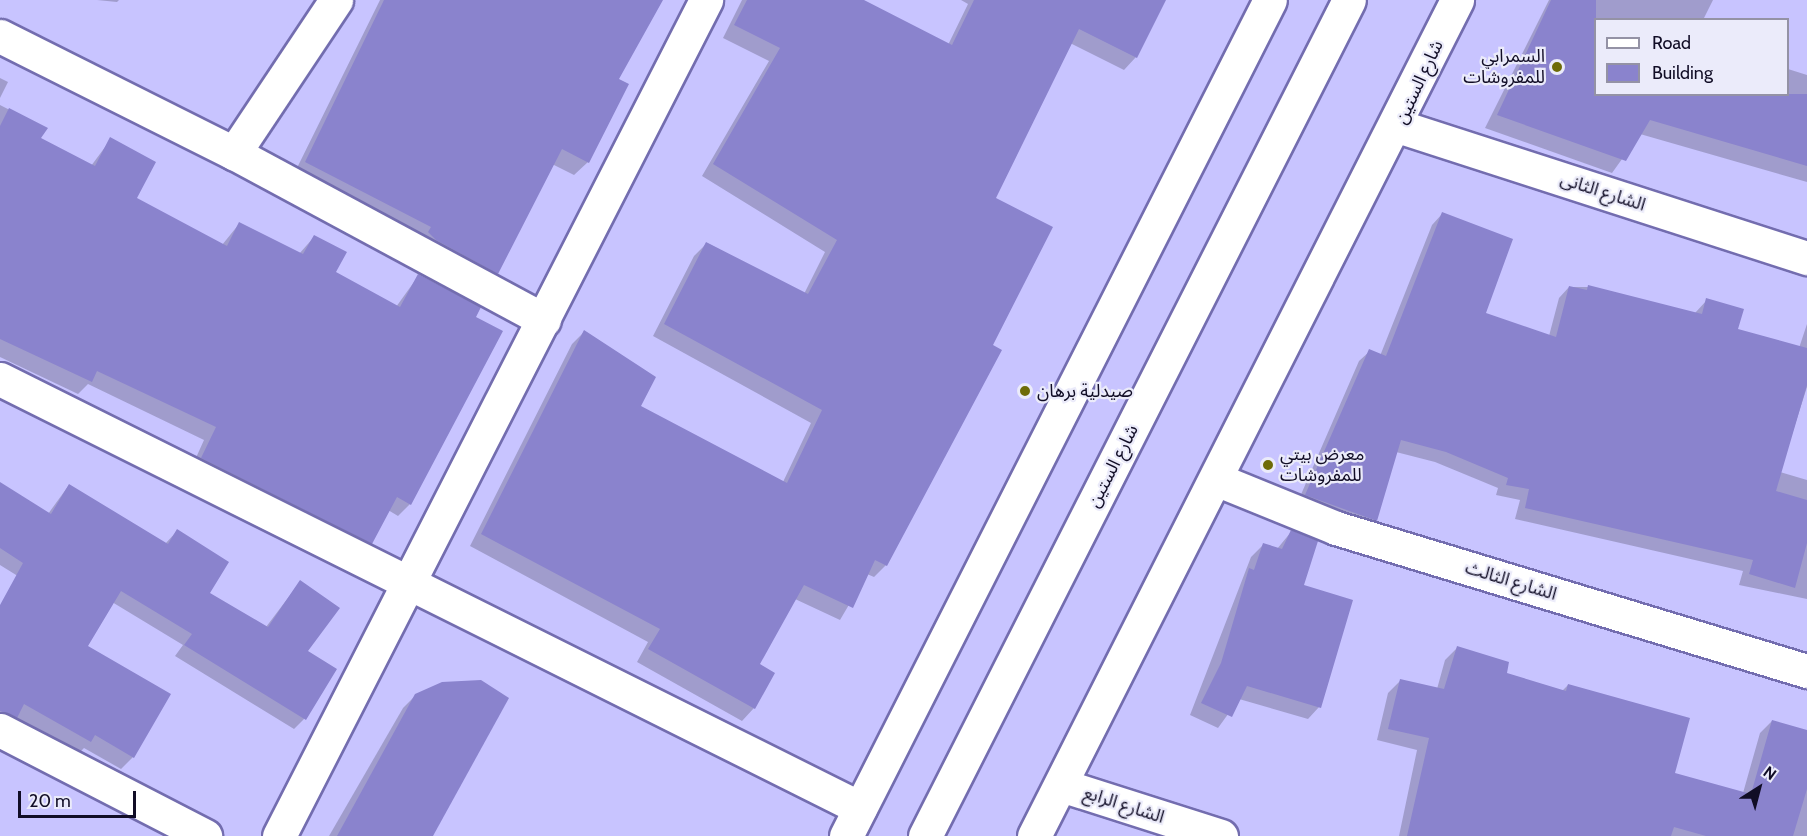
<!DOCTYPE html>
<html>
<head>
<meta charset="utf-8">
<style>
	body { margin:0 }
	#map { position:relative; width:1807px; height:836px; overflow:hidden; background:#c8c4ff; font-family:Cabin,"Noto Sans Arabic",sans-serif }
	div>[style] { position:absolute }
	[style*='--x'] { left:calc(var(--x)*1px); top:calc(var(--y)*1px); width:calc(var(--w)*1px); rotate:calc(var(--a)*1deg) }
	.shadow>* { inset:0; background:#0003 }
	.building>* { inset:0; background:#8a83cd }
	.roads { filter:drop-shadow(2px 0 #736daf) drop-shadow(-2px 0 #736daf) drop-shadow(0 2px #736daf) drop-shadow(0 -2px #736daf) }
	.minor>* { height:33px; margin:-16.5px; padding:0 16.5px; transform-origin:16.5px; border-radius:16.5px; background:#fff }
	.tertiary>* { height:33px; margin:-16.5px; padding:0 16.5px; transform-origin:16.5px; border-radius:16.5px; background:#fff }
	.secondary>* { height:33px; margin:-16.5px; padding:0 16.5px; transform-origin:16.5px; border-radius:16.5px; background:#fff }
	.dots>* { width:16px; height:16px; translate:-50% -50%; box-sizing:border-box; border:3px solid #ebebfa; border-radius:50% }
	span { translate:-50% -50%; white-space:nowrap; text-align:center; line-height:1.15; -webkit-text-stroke:4.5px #ebebfa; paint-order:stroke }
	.poi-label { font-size:18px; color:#110d26 }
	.right { translate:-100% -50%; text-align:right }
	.left { translate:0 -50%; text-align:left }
	.street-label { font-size:18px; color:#110d26 }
	.legend { position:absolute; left:1594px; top:18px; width:195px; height:78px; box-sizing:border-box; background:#ebebfa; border:2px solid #9492a5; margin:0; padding:8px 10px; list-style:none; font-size:18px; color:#110d26 }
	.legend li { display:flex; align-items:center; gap:12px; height:30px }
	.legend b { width:30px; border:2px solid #9492a5 }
	.north { position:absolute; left:1729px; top:758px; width:60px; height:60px; -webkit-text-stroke:4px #ebebfa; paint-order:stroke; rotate:36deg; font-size:16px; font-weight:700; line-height:24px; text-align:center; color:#110d26 }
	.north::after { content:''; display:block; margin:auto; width:21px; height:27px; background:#110d26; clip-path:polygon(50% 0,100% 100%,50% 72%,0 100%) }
	.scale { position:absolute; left:18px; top:791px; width:118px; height:27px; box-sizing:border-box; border:3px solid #110d26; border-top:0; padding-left:8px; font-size:18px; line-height:21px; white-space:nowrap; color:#110d26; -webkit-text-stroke:4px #ebebfa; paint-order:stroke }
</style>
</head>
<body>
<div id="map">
	<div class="shadow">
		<div style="clip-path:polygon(97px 0,119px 0,117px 2px)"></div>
		<div style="clip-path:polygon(380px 0,661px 0,617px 79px,588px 162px,574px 175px,552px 164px,497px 273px,484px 286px,293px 176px)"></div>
		<div style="clip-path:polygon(742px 0,861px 0,948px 45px,968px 4px,961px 0,1164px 0,1136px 57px,1124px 70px,1070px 43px,994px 199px,991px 346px,886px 565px,874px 577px,867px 574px,840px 620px,795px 599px,758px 665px,754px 708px,742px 721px,637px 662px,648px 642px,470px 546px,572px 344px,584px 332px,639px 407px,783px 482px,811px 423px,653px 336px,694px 256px,707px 243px,804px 294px,825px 252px,702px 176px,769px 61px,723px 38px)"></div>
		<div style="clip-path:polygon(1549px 0,1713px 0,1703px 20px,1596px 20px,1596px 94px,1788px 94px,1788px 69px,1807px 75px,1807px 182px,1640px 134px,1612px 173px,1485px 128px)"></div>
		<div style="clip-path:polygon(0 78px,8px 82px,0 98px)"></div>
		<div style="clip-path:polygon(0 105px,45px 128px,39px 139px,91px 166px,111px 139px,135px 199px,222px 245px,239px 224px,299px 254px,314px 237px,334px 273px,396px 307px,419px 275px,410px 504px,398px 516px,388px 510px,359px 555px,190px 471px,204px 440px,88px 384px,78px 394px,0 357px)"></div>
		<div style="clip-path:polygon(1442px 214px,1484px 314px,1549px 336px,1559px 298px,1569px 287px,1588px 287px,1695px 313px,1707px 300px,1736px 330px,1799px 348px,1807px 324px,1807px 387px,1780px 472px,1807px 480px,1807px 599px,1739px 585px,1743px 571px,1515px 519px,1520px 500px,1496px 495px,1498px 488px,1435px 462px,1396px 452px,1376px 520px,1365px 531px,1296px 506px,1359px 361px,1370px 351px,1380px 356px,1432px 225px)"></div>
		<div style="clip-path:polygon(0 485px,48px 514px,69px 485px,165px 544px,177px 531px,208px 593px,266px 627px,300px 582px,304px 719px,294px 729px,175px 656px,183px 645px,112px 602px,95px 624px,0 565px)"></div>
		<div style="clip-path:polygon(1291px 532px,1319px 707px,1308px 719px,1239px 699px,1218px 728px,1190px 715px,1251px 557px,1263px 545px,1277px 549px)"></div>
		<div style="clip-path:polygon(0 610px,133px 757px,121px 769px,84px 748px,78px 754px,15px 717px,0 729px)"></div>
		<div style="clip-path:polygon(1457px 648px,1505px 674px,1562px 691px,1568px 685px,1673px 774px,1743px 793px,1760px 733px,1772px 721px,1807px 731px,1807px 836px,1399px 836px,1417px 750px,1377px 740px,1388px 693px,1400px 681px,1437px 689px,1445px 660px)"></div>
		<div style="clip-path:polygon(416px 695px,431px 836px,329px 836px,403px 708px)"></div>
	</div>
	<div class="building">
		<div style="clip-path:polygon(384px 0,663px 0,619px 79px,629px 84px,589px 163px,562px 149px,498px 274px,436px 240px,428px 232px,431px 227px,305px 162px)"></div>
		<div style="clip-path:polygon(747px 0,864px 0,952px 45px,974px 0,1166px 0,1137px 58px,1079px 29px,996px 198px,1053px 227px,993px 345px,1002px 350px,887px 566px,875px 560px,853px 608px,804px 585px,760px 664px,775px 673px,755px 709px,648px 649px,660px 629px,481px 534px,584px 330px,656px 377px,641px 406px,787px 483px,822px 410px,664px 324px,706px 242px,808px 294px,837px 240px,713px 164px,780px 48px,734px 25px)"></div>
		<div style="clip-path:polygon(1551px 0,1596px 0,1596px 94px,1807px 94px,1807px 166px,1650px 120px,1626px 161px,1497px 115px)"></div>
		<div style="clip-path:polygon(9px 108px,48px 128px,41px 138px,95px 166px,110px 137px,156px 162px,137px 198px,227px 246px,239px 222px,303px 254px,314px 235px,347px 252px,336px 272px,400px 307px,418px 274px,481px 307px,476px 317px,503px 331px,411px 505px,397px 497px,372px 544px,201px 458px,216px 427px,97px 371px,92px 382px,0 339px,0 126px)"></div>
		<div style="clip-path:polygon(1442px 212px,1513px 239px,1486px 313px,1556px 337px,1569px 286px,1587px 290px,1588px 285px,1702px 314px,1706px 298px,1744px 309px,1738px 329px,1807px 348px,1807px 385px,1776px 491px,1807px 500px,1807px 543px,1795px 588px,1749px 574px,1753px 560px,1525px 508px,1529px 489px,1506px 485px,1508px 478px,1446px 452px,1401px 440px,1377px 521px,1305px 495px,1369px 349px,1386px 356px)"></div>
		<div style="clip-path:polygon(0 482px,51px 514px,69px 484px,168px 544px,177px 529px,229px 562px,210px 593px,268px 627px,300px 580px,340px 608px,308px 651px,337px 669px,306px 720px,184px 645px,192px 634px,121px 591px,88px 646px,171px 694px,134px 758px,95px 735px,91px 742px,24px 704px,17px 718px,0 711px,0 605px,23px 563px,0 548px)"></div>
		<div style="clip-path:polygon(1291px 530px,1318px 541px,1304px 585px,1353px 600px,1321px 708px,1247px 686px,1232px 717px,1201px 703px,1221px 663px,1249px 568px,1254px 570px,1263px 543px,1282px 549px)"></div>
		<div style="clip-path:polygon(1457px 646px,1509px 662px,1507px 673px,1566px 691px,1568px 684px,1690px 718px,1675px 773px,1751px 794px,1772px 720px,1807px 730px,1807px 789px,1793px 836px,1706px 836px,1674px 827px,1671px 836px,1407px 836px,1429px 738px,1388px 729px,1400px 679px,1444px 689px)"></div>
		<div style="clip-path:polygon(481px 680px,509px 698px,433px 836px,337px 836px,415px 694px,442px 682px)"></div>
	</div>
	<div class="roads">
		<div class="minor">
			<div style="--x:0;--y:36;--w:262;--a:26.6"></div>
			<div style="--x:234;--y:153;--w:352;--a:28.3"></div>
			<div style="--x:1398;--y:126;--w:430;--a:17.9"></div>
			<div style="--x:234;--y:153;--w:184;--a:-56.3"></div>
			<div style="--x:0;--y:379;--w:961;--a:26.51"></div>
			<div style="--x:1218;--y:480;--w:127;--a:22.1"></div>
			<div style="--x:1336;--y:528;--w:492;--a:16.9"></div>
			<div style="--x:0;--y:730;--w:231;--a:27.3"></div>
			<div style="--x:1061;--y:785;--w:168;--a:17.7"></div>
			<div style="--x:279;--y:836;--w:939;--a:-62.94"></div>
		</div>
		<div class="tertiary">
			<div style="--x:846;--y:836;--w:937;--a:-63.11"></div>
		</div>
		<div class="secondary">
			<div style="--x:925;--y:836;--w:937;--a:-63.11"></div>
			<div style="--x:1034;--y:836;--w:937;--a:-63.16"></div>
		</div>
	</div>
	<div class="dots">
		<div style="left:1557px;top:67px;background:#6e6b07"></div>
		<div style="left:1025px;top:391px;background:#6e6b07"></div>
		<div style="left:1268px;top:465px;background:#6e6b07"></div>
	</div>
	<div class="poi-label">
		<span class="right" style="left:1545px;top:67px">السمرابي<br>للمفروشات</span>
		<span class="left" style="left:1037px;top:391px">صيدلية برهان</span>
		<span class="left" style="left:1280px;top:465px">معرض بيتي<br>للمفروشات</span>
	</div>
	<div class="street-label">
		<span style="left:1419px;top:82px;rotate:-65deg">شارع الستين</span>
		<span style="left:1603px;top:192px;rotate:18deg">الشارع الثانى</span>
		<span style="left:1113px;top:466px;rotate:-63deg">شارع الستين</span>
		<span style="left:1511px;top:581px;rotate:17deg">الشارع الثالث</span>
		<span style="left:1124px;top:805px;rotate:18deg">الشارع الرابع</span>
	</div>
	<ul class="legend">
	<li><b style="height:8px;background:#fff"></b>Road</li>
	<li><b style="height:16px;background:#8a83cd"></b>Building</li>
	</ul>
	<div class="north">N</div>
	<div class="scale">20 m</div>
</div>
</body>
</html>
